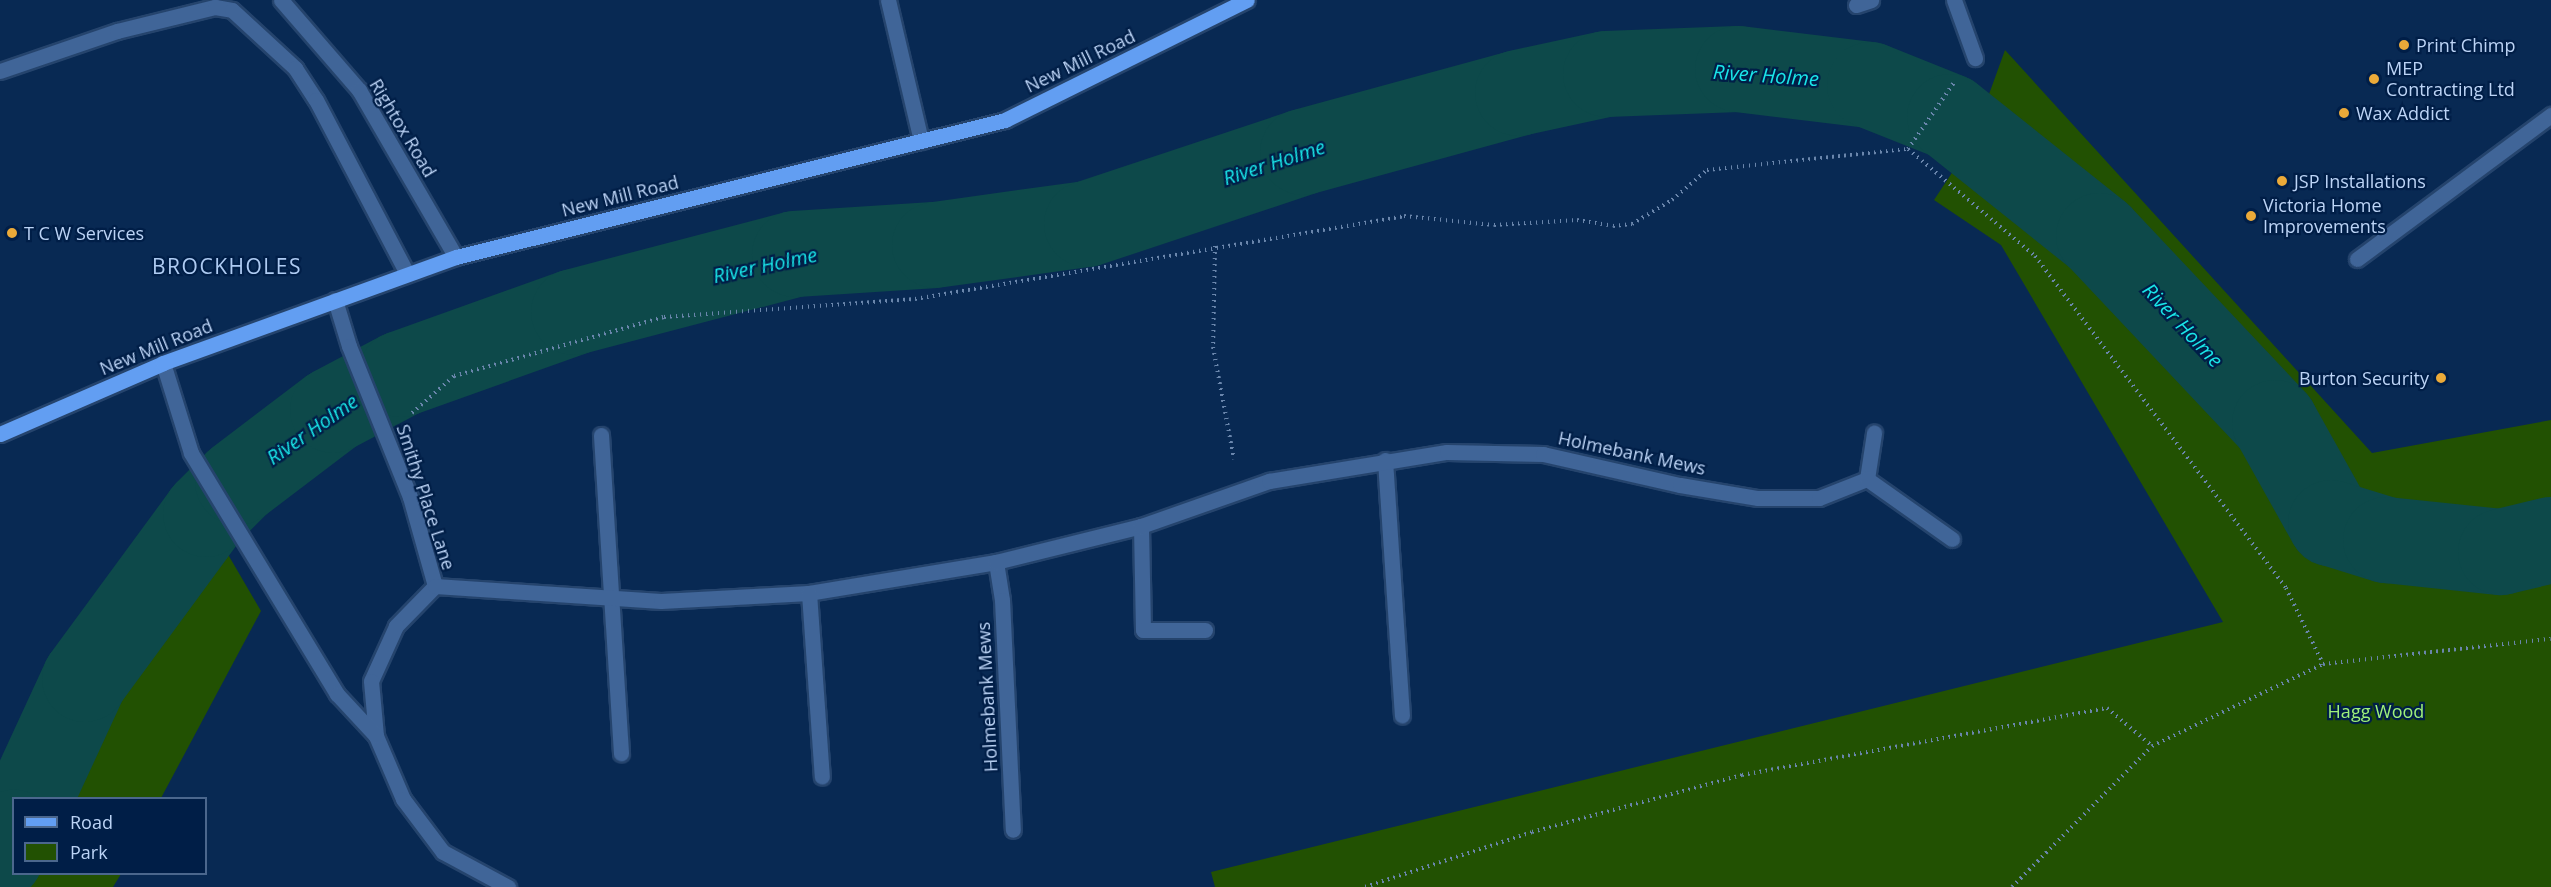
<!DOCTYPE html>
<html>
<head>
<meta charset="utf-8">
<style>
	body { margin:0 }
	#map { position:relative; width:2551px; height:887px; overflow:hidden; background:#082953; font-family:"Open Sans",sans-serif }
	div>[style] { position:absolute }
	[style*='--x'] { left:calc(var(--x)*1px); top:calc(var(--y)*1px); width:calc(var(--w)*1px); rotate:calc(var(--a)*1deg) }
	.green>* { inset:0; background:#225102 }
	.river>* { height:86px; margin:-43px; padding:0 43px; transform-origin:43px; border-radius:43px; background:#0d494a }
	.path>* { height:4px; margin-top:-2px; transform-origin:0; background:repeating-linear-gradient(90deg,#6a86ac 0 1.5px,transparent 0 6px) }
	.roads { filter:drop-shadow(2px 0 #25446d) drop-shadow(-2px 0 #25446d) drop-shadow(0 2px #25446d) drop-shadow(0 -2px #25446d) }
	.minor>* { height:15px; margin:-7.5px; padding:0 7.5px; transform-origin:7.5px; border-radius:7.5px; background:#406598 }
	.major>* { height:15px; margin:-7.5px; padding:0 7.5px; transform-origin:7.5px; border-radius:7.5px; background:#629ef2 }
	.dots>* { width:16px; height:16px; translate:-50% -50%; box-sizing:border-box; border:3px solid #001e47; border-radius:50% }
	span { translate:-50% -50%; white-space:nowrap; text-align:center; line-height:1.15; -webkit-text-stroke:4.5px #001e47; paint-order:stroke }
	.poi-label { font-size:18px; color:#bcd4f6 }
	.left { translate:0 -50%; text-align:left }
	.right { translate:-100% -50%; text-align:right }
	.street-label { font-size:18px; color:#bcd4f6 }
	.park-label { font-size:18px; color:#9ff27a }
	.water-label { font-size:20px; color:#19e5e8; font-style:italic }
	.quarter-label { font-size:21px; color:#aecbf2; letter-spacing:1.5px }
	.legend { position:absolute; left:12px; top:797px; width:195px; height:78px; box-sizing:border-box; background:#001e47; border:2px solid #4b678d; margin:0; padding:8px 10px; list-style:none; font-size:18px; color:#bcd4f6 }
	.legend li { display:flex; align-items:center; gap:12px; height:30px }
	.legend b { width:30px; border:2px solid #4b678d }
</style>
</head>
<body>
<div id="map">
	<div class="green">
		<div style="clip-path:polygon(2005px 50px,2372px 453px,2551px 420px,2551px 887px,1215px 887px,1211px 872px,2223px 622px,2001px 245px,1934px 200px,1971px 144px)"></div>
		<div style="clip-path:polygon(212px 527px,261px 611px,161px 798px,18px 798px)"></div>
		<div style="clip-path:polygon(13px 805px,14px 874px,121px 874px,113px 887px,0 887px,0 823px)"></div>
	</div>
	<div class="river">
		<div style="--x:30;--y:798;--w:131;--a:-65.2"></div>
		<div style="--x:85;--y:679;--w:205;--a:-53.7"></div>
		<div style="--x:206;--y:514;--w:45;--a:-45"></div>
		<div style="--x:238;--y:482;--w:119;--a:-37.2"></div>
		<div style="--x:333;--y:410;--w:77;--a:-27.9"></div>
		<div style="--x:401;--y:374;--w:184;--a:-19.7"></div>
		<div style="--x:574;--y:312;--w:228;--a:-14.7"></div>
		<div style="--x:795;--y:254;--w:140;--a:-3.7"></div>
		<div style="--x:935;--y:245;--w:153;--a:-7.9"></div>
		<div style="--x:1087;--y:224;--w:228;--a:-18.4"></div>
		<div style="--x:1303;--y:152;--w:223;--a:-15.3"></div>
		<div style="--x:1518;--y:93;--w:90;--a:-12.2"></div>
		<div style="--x:1606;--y:74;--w:132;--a:-2.2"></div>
		<div style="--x:1738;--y:69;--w:133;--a:6.9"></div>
		<div style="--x:1870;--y:85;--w:86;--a:21.8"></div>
		<div style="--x:1950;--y:117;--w:191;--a:38.6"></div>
		<div style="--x:2099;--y:236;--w:257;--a:46.7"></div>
		<div style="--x:2275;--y:423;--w:115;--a:60.8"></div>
		<div style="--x:2331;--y:523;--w:58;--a:17.2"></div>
		<div style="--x:2386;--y:540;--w:116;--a:6"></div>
		<div style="--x:2501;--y:552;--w:51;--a:-13.5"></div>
		<div style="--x:0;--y:857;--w:28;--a:-60"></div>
	</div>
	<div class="path">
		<div style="--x:1908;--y:149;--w:83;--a:-55.3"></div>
		<div style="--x:1215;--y:246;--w:101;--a:91.1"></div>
		<div style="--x:1213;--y:347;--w:114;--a:79.4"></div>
		<div style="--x:412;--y:413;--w:56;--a:-41.4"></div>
		<div style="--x:454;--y:376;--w:218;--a:-15.7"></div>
		<div style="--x:664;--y:317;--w:252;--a:-4.1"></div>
		<div style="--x:915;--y:299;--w:496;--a:-9.6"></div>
		<div style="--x:1404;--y:216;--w:90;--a:5.7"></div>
		<div style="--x:1494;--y:225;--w:83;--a:-3.4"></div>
		<div style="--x:1577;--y:220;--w:36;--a:9"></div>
		<div style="--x:1613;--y:226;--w:19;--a:-6"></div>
		<div style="--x:1632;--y:224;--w:47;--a:-31"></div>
		<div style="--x:1672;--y:200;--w:46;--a:-40.6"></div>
		<div style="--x:1707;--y:170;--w:202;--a:-6"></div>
		<div style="--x:1908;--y:149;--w:166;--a:40.1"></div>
		<div style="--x:2035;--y:256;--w:416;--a:52.9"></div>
		<div style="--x:2286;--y:588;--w:85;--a:64"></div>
		<div style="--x:1365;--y:887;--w:176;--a:-18.2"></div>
		<div style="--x:1532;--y:832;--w:218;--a:-15.2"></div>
		<div style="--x:1742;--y:775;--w:371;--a:-10.4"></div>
		<div style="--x:2107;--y:708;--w:59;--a:40.2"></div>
		<div style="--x:2152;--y:746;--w:190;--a:-25.6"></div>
		<div style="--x:2323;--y:664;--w:229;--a:-6.3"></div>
		<div style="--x:2012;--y:887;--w:199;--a:-45.2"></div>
	</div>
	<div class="roads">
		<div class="minor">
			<div style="--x:281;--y:0;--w:119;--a:49.1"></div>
			<div style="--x:359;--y:90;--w:193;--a:59.9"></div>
			<div style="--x:888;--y:0;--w:145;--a:76.8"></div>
			<div style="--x:1954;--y:0;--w:62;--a:70.1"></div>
			<div style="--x:1856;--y:5;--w:16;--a:-18"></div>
			<div style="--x:0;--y:71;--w:124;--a:-18.9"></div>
			<div style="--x:117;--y:31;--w:101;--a:-13.8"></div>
			<div style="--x:215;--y:7;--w:17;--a:10"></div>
			<div style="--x:232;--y:10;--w:86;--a:42.6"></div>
			<div style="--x:295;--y:68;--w:38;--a:57"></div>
			<div style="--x:316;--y:100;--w:195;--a:62.3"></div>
			<div style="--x:2357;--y:259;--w:242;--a:-36.6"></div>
			<div style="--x:335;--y:300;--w:48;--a:73.1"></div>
			<div style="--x:349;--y:346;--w:163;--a:68"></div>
			<div style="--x:410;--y:497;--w:92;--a:74.3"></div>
			<div style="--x:435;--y:586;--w:56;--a:134.3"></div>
			<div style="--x:396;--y:626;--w:60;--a:114.4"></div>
			<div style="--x:371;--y:681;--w:55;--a:84.8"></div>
			<div style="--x:376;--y:736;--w:69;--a:66.8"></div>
			<div style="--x:403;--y:799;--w:66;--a:53"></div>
			<div style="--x:443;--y:852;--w:74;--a:28.3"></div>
			<div style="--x:163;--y:363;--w:94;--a:72.7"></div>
			<div style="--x:191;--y:453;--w:282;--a:58.8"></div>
			<div style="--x:337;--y:694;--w:57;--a:47.1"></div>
			<div style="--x:601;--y:435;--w:319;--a:86.4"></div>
			<div style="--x:1385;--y:460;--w:256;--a:86.2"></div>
			<div style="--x:1867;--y:479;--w:47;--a:-81.3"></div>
			<div style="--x:1141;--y:526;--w:104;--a:88.9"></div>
			<div style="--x:1143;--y:630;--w:62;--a:0"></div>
			<div style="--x:996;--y:562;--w:38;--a:81"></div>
			<div style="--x:1002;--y:600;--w:230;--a:87.3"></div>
			<div style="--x:435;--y:586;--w:226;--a:3.8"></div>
			<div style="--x:661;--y:601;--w:148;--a:-3.1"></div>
			<div style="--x:809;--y:593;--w:190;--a:-9.4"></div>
			<div style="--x:996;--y:562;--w:149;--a:-13.9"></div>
			<div style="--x:1141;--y:526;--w:136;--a:-19.4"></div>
			<div style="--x:1269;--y:481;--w:180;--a:-9.3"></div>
			<div style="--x:1447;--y:452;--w:96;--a:1.2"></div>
			<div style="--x:1543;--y:454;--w:140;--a:12.8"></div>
			<div style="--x:1680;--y:485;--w:79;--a:9.5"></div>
			<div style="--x:1758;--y:498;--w:61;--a:0"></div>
			<div style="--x:1819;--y:498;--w:52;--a:-21.6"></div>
			<div style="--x:1867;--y:479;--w:104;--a:35.2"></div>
			<div style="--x:809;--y:593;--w:184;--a:86"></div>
		</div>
		<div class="major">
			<div style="--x:0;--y:434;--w:178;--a:-23.5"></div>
			<div style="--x:163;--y:363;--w:312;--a:-19.9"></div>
			<div style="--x:456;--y:257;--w:566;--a:-14.01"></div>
			<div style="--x:1005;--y:120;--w:270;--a:-26.4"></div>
		</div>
	</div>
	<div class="dots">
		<div style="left:2404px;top:45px;background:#ebaa39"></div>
		<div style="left:2374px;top:79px;background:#ebaa39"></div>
		<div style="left:2344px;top:113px;background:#ebaa39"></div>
		<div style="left:2282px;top:181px;background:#ebaa39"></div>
		<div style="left:2251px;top:216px;background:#ebaa39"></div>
		<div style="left:12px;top:233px;background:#ebaa39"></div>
		<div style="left:2441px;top:378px;background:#ebaa39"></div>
	</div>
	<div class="poi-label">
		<span class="left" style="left:2416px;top:45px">Print Chimp</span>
		<span class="left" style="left:2386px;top:79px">MEP<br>Contracting Ltd</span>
		<span class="left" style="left:2356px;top:113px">Wax Addict</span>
		<span class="left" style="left:2294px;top:181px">JSP Installations</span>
		<span class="left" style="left:2263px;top:216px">Victoria Home<br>Improvements</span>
		<span class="left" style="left:24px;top:233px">T C W Services</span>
		<span class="right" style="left:2429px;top:378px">Burton Security</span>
	</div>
	<div class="street-label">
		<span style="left:1080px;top:61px;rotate:-26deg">New Mill Road</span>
		<span style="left:403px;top:128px;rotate:59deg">Rightox Road</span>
		<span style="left:620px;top:196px;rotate:-14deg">New Mill Road</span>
		<span style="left:156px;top:347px;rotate:-22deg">New Mill Road</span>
		<span style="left:1632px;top:453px;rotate:12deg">Holmebank Mews</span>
		<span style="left:426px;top:497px;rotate:72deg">Smithy Place Lane</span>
		<span style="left:987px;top:697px;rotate:-93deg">Holmebank Mews</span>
	</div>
	<div class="park-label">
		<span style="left:2376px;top:711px">Hagg Wood</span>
	</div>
	<div class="water-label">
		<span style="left:1766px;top:75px;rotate:4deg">River Holme</span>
		<span style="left:1274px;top:162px;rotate:-18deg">River Holme</span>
		<span style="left:765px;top:265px;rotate:-12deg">River Holme</span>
		<span style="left:2183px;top:325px;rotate:47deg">River Holme</span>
		<span style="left:312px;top:429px;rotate:-35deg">River Holme</span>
	</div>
	<div class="quarter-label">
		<span style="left:227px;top:266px">BROCKHOLES</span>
	</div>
	<ul class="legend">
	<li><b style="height:8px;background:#629ef2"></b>Road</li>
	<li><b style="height:16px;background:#225102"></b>Park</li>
	</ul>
</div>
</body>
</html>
